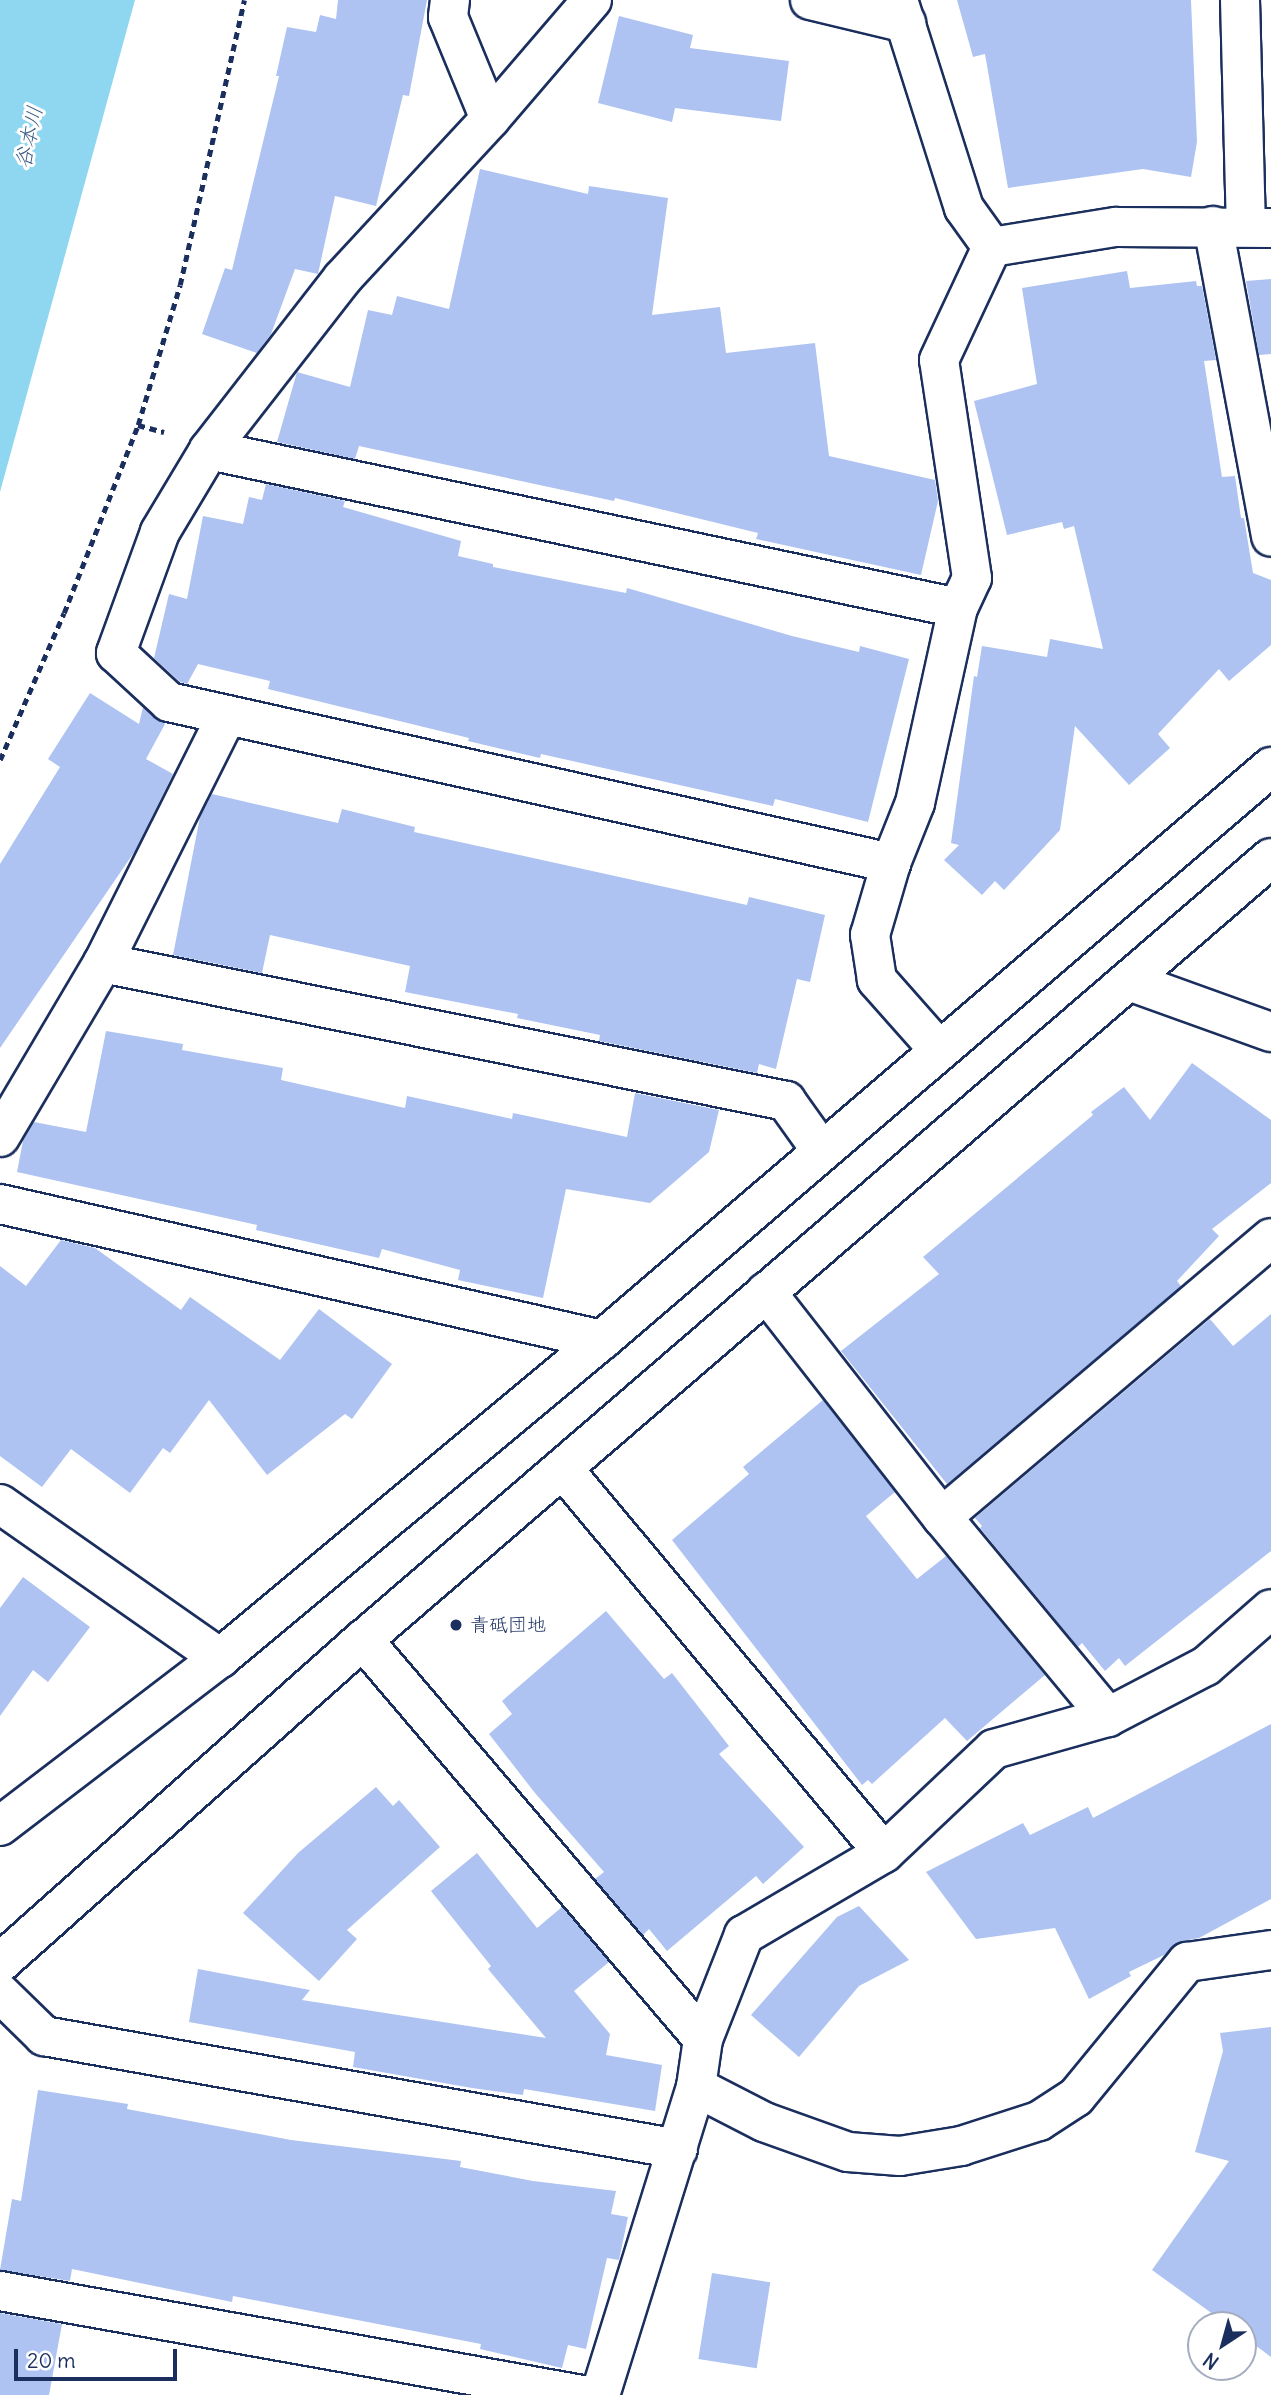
<!DOCTYPE html>
<html>
<head>
<meta charset="utf-8">
<style>
	body { margin:0 }
	#map { position:relative; width:1271px; height:2395px; overflow:hidden; background:#fff; font-family:Delius,"Klee One",sans-serif }
	div>[style] { position:absolute }
	[style*='--x'] { left:calc(var(--x)*1px); top:calc(var(--y)*1px); width:calc(var(--w)*1px); rotate:calc(var(--a)*1deg) }
	.water>* { inset:0; background:#8fd7f0 }
	.building>* { inset:0; background:#aec3f1; transform-origin:0 0 }
	.path>* { height:4.5px; margin-top:-2.25px; transform-origin:0; background:repeating-linear-gradient(90deg,#1b2f5e 0 7px,transparent 0 12px) }
	.roads { filter:drop-shadow(2px 0 #1b2f5e) drop-shadow(-2px 0 #1b2f5e) drop-shadow(0 2px #1b2f5e) drop-shadow(0 -2px #1b2f5e) }
	.minor>* { height:38px; margin:-19px; padding:0 19px; transform-origin:19px; border-radius:19px; background:#fff }
	.tertiary>* { height:38px; margin:-19px; padding:0 19px; transform-origin:19px; border-radius:19px; background:#fff }
	.dots>* { width:19px; height:19px; translate:-50% -50%; box-sizing:border-box; border:4px solid #fff; border-radius:50% }
	span { translate:-50% -50%; white-space:nowrap; text-align:center; line-height:1.15; -webkit-text-stroke:6px #fff; paint-order:stroke }
	.poi-label { font-size:19px; color:#1b2f5e }
	.left { translate:0 -50%; text-align:left }
	.water-label { font-size:21px; color:#385982; font-style:italic }
	.north { position:absolute; left:1187px; top:2311px; width:70px; height:70px; box-sizing:border-box; background:#fff; border:2px solid #a4acbf; border-radius:50%; rotate:216deg; font-size:19px; font-weight:700; line-height:28px; text-align:center; color:#1b2f5e }
	.north::after { content:''; display:block; margin:auto; width:24px; height:32px; background:#1b2f5e; clip-path:polygon(50% 0,100% 100%,50% 72%,0 100%) }
	.scale { position:absolute; left:14px; top:2349px; width:163px; height:32px; box-sizing:border-box; border:4px solid #1b2f5e; border-top:0; padding-left:9px; font-size:21px; line-height:24px; white-space:nowrap; color:#1b2f5e; -webkit-text-stroke:5px #fff; paint-order:stroke }
</style>
</head>
<body>
<div id="map">
	<div class="water">
		<div style="clip-path:polygon(0 0,135px 0,0 492px)"></div>
	</div>
	<div class="building">
		<div style="clip-path:polygon(338px 0,427px 0,409px 96px,403px 95px,376px 206px,335px 196px,318px 274px,295px 269px,271px 334px,257px 353px,202px 334px,225px 268px,232px 270px,279px 76px,276px 76px,287px 27px,316px 32px,320px 15px,336px 19px)"></div>
		<div style="clip-path:polygon(957px 0,1191px 0,1197px 142px,1191px 177px,1143px 169px,1008px 188px,985px 54px,973px 57px)"></div>
		<div style="clip-path:polygon(619px 16px,693px 35px,690px 48px,789px 61px,781px 121px,675px 108px,672px 122px,598px 103px)"></div>
		<div style="clip-path:polygon(480px 169px,588px 194px,589px 186px,668px 198px,652px 315px,720px 307px,726px 353px,815px 343px,829px 456px,935px 480px,938px 501px,921px 575px,756px 539px,758px 533px,615px 498px,614px 501px,359px 446px,355px 459px,277px 442px,297px 372px,350px 387px,368px 310px,392px 315px,397px 296px,449px 309px)"></div>
		<div style="clip-path:polygon(1127px 271px,1130px 288px,1196px 281px,1197px 286px,1202px 286px,1216px 360px,1204px 361px,1222px 477px,1235px 476px,1241px 518px,1244px 518px,1253px 573px,1271px 580px,1271px 645px,1229px 681px,1219px 669px,1158px 734px,1170px 748px,1129px 785px,1075px 726px,1060px 830px,1004px 890px,995px 881px,982px 895px,944px 860px,959px 845px,951px 843px,974px 676px,977px 677px,982px 646px,1047px 657px,1050px 639px,1103px 649px,1074px 526px,1064px 529px,1062px 522px,1007px 535px,974px 401px,1037px 384px,1022px 288px)"></div>
		<div style="clip-path:polygon(1271px 279px,1271px 354px,1259px 355px,1246px 281px)"></div>
		<div style="clip-path:polygon(266px 484px,345px 501px,343px 507px,461px 541px,458px 556px,493px 564px,493px 567px,626px 593px,627px 588px,792px 636px,859px 652px,860px 646px,909px 659px,868px 822px,775px 799px,773px 806px,541px 754px,540px 758px,468px 741px,469px 738px,268px 689px,270px 681px,198px 664px,187px 684px,180px 682px,154px 658px,169px 594px,187px 599px,203px 516px,243px 524px,249px 497px,262px 500px)"></div>
		<div style="clip-path:polygon(90px 693px,139px 724px,143px 707px,165px 724px,146px 759px,173px 774px,135px 851px,0 1048px,0 864px,60px 767px,48px 759px)"></div>
		<div style="clip-path:polygon(212px 794px,338px 823px,342px 809px,415px 827px,414px 832px,747px 905px,749px 897px,825px 915px,810px 982px,797px 979px,776px 1069px,759px 1064px,757px 1073px,599px 1041px,600px 1035px,517px 1018px,518px 1014px,405px 992px,410px 966px,270px 935px,262px 973px,173px 955px,200px 817px)"></div>
		<div style="clip-path:polygon(106px 1031px,183px 1044px,182px 1050px,283px 1068px,281px 1080px,405px 1108px,407px 1096px,512px 1119px,513px 1113px,627px 1137px,635px 1093px,719px 1110px,709px 1152px,650px 1203px,566px 1189px,543px 1298px,458px 1280px,460px 1270px,382px 1249px,379px 1258px,256px 1230px,257px 1225px,17px 1172px,23px 1141px,34px 1122px,86px 1132px)"></div>
		<div style="clip-path:polygon(1192px 1063px,1271px 1120px,1271px 1183px,1212px 1229px,1219px 1236px,1177px 1281px,1181px 1286px,947px 1484px,841px 1351px,939px 1274px,923px 1257px,1093px 1115px,1091px 1112px,1124px 1087px,1150px 1120px)"></div>
		<div style="clip-path:polygon(61px 1240px,95px 1248px,181px 1310px,190px 1297px,280px 1360px,319px 1309px,392px 1364px,352px 1419px,345px 1414px,267px 1475px,209px 1400px,170px 1453px,163px 1448px,130px 1493px,71px 1449px,42px 1487px,0 1456px,0 1266px,26px 1286px)"></div>
		<div style="clip-path:polygon(1271px 1314px,1271px 1551px,1125px 1666px,1119px 1658px,1105px 1671px,1082px 1643px,1078px 1647px,980px 1528px,982px 1526px,975px 1518px,1210px 1319px,1233px 1346px)"></div>
		<div style="clip-path:polygon(823px 1400px,895px 1492px,866px 1516px,917px 1579px,946px 1556px,1045px 1675px,967px 1741px,945px 1718px,872px 1784px,868px 1780px,862px 1785px,672px 1540px,749px 1474px,743px 1467px)"></div>
		<div style="clip-path:polygon(23px 1577px,90px 1627px,48px 1682px,33px 1670px,0 1716px,0 1608px)"></div>
		<div style="clip-path:polygon(606px 1611px,664px 1679px,672px 1673px,729px 1746px,719px 1754px,804px 1847px,763px 1884px,756px 1876px,667px 1951px,649px 1929px,643px 1935px,595px 1879px,604px 1872px,535px 1793px,489px 1734px,512px 1714px,502px 1701px)"></div>
		<div style="clip-path:polygon(1271px 1724px,1271px 1899px,1199px 1938px,1183px 1941px,1164px 1955px,1129px 1972px,1131px 1976px,1089px 1999px,1055px 1928px,976px 1939px,926px 1872px,1023px 1823px,1030px 1835px,1088px 1807px,1093px 1818px)"></div>
		<div style="clip-path:polygon(376px 1787px,393px 1806px,399px 1800px,440px 1847px,347px 1930px,357px 1939px,319px 1981px,243px 1913px,298px 1853px)"></div>
		<div style="clip-path:polygon(477px 1853px,537px 1928px,562px 1907px,609px 1962px,574px 1991px,610px 2034px,606px 2055px,662px 2065px,655px 2111px,524px 2089px,523px 2095px,472px 2088px,353px 2067px,355px 2052px,189px 2022px,198px 1969px,310px 1990px,302px 2000px,546px 2038px,488px 1969px,491px 1966px,431px 1891px)"></div>
		<div style="clip-path:polygon(859px 1906px,909px 1960px,859px 1986px,799px 2057px,751px 2015px,837px 1917px)"></div>
		<div style="clip-path:polygon(1271px 2027px,1271px 2357px,1243px 2336px,1243px 2325px,1228px 2325px,1152px 2270px,1229px 2161px,1195px 2152px,1223px 2051px,1220px 2033px)"></div>
		<div style="clip-path:polygon(38px 2090px,128px 2104px,127px 2109px,291px 2140px,461px 2161px,460px 2167px,533px 2181px,616px 2191px,611px 2214px,628px 2217px,619px 2260px,607px 2258px,586px 2349px,568px 2345px,562px 2368px,480px 2349px,481px 2344px,233px 2296px,232px 2302px,72px 2269px,70px 2281px,0 2270px,12px 2199px,21px 2201px)"></div>
		<div style="left:712px;top:2273px;width:59px;height:87px;rotate:9deg"></div>
		<div style="clip-path:polygon(0 2313px,62px 2324px,49px 2395px,0 2395px)"></div>
	</div>
	<div class="path">
		<div style="--x:138;--y:425;--w:27;--a:15"></div>
		<div style="--x:0;--y:760;--w:160;--a:-66.5"></div>
		<div style="--x:64;--y:613;--w:202;--a:-68.5"></div>
		<div style="--x:138;--y:425;--w:146;--a:-73.3"></div>
		<div style="--x:180;--y:285;--w:292;--a:-77.3"></div>
	</div>
	<div class="roads">
		<div class="minor">
			<div style="--x:450;--y:0;--w:17;--a:97"></div>
			<div style="--x:448;--y:17;--w:110;--a:67.6"></div>
			<div style="--x:592;--y:0;--w:157;--a:130.6"></div>
			<div style="--x:490;--y:119;--w:218;--a:132.8"></div>
			<div style="--x:342;--y:279;--w:217;--a:127.9"></div>
			<div style="--x:209;--y:450;--w:96;--a:120.9"></div>
			<div style="--x:160;--y:532;--w:129;--a:110"></div>
			<div style="--x:116;--y:653;--w:72;--a:42.8"></div>
			<div style="--x:169;--y:702;--w:740;--a:12.57"></div>
			<div style="--x:810;--y:0;--w:99;--a:13.5"></div>
			<div style="--x:898;--y:0;--w:218;--a:72.4"></div>
			<div style="--x:964;--y:208;--w:48;--a:54.3"></div>
			<div style="--x:1240;--y:0;--w:226;--a:88.5"></div>
			<div style="--x:1213;--y:226;--w:316;--a:79.4"></div>
			<div style="--x:209;--y:450;--w:765;--a:11.91"></div>
			<div style="--x:103;--y:963;--w:697;--a:11.42"></div>
			<div style="--x:786;--y:1101;--w:60;--a:54.5"></div>
			<div style="--x:1129;--y:981;--w:151;--a:19.8"></div>
			<div style="--x:939;--y:1050;--w:94;--a:-131.5"></div>
			<div style="--x:877;--y:980;--w:46;--a:-98.8"></div>
			<div style="--x:870;--y:935;--w:75;--a:-73.7"></div>
			<div style="--x:891;--y:863;--w:65;--a:-68.2"></div>
			<div style="--x:915;--y:803;--w:200;--a:-77.6"></div>
			<div style="--x:958;--y:608;--w:33;--a:-65"></div>
			<div style="--x:972;--y:578;--w:220;--a:-98.6"></div>
			<div style="--x:939;--y:360;--w:125;--a:-64.9"></div>
			<div style="--x:992;--y:247;--w:126;--a:-9.2"></div>
			<div style="--x:1116;--y:227;--w:155;--a:0.4"></div>
			<div style="--x:0;--y:1137;--w:202;--a:-59.4"></div>
			<div style="--x:103;--y:963;--w:277;--a:-63.4"></div>
			<div style="--x:0;--y:1204;--w:617;--a:12.73"></div>
			<div style="--x:766;--y:1292;--w:286;--a:52"></div>
			<div style="--x:942;--y:1517;--w:260;--a:50.3"></div>
			<div style="--x:563;--y:1469;--w:500;--a:50.11"></div>
			<div style="--x:0;--y:1504;--w:269;--a:35"></div>
			<div style="--x:942;--y:1517;--w:431;--a:-40.3"></div>
			<div style="--x:363;--y:1640;--w:524;--a:49.56"></div>
			<div style="--x:703;--y:2039;--w:49;--a:98.3"></div>
			<div style="--x:696;--y:2087;--w:323;--a:107.3"></div>
			<div style="--x:0;--y:1993;--w:62;--a:44.3"></div>
			<div style="--x:44;--y:2036;--w:644;--a:10.11"></div>
			<div style="--x:703;--y:2039;--w:112;--a:-68.5"></div>
			<div style="--x:744;--y:1935;--w:162;--a:-30.4"></div>
			<div style="--x:884;--y:1853;--w:151;--a:-43.4"></div>
			<div style="--x:994;--y:1749;--w:118;--a:-15.7"></div>
			<div style="--x:1108;--y:1717;--w:110;--a:-27.5"></div>
			<div style="--x:1206;--y:1666;--w:86;--a:-41.2"></div>
			<div style="--x:696;--y:2087;--w:76;--a:27.2"></div>
			<div style="--x:764;--y:2122;--w:89;--a:19.7"></div>
			<div style="--x:848;--y:2152;--w:52;--a:4.4"></div>
			<div style="--x:900;--y:2156;--w:62;--a:-9.3"></div>
			<div style="--x:961;--y:2146;--w:82;--a:-17.8"></div>
			<div style="--x:1039;--y:2121;--w:44;--a:-33"></div>
			<div style="--x:1076;--y:2097;--w:175;--a:-50.6"></div>
			<div style="--x:1187;--y:1962;--w:85;--a:-8.1"></div>
			<div style="--x:0;--y:2291;--w:591;--a:10.13"></div>
		</div>
		<div class="tertiary">
			<div style="--x:0;--y:1826;--w:277;--a:-37.4"></div>
			<div style="--x:220;--y:1658;--w:497;--a:-39.8"></div>
			<div style="--x:602;--y:1340;--w:881;--a:-40.58"></div>
			<div style="--x:0;--y:1963;--w:486;--a:-41.7"></div>
			<div style="--x:363;--y:1640;--w:1198;--a:-40.74"></div>
		</div>
	</div>
	<div class="dots">
		<div style="left:456px;top:1625px;background:#1b2f5e"></div>
	</div>
	<div class="poi-label">
		<span class="left" style="left:470px;top:1625px">青砥団地</span>
	</div>
	<div class="water-label">
		<span style="left:29px;top:137px;rotate:-78deg">谷本川</span>
	</div>
	<div class="north">N</div>
	<div class="scale">20 m</div>
</div>
</body>
</html>
